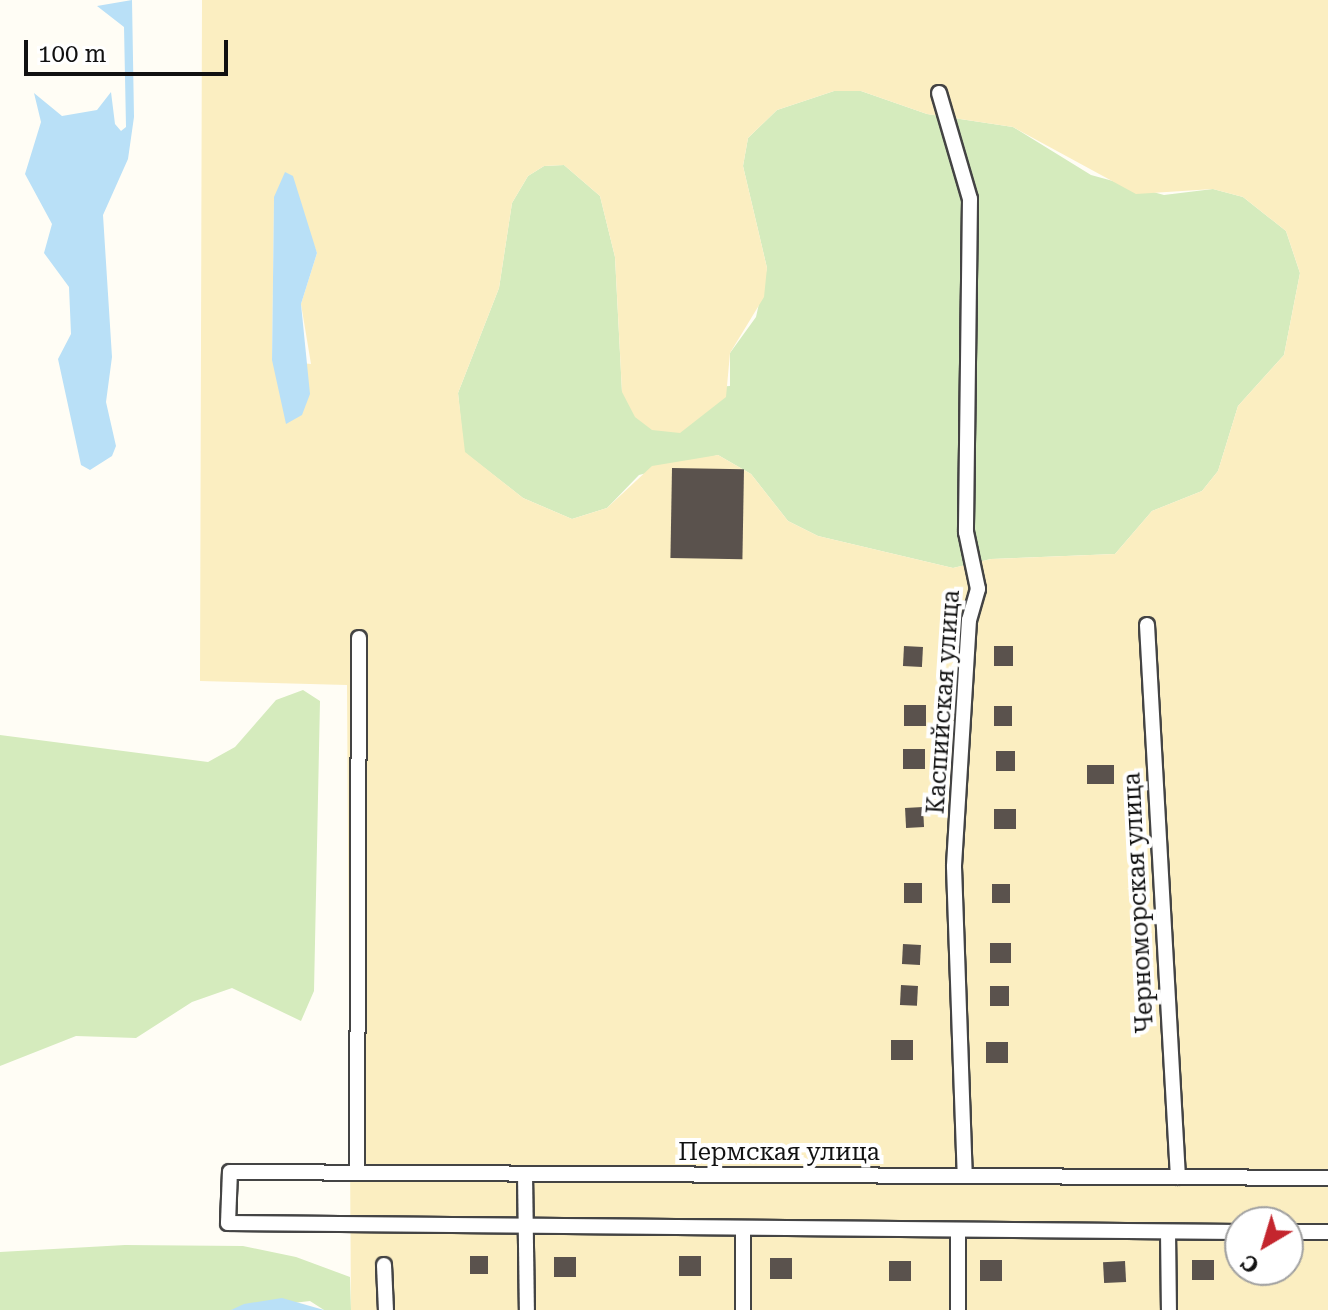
<!DOCTYPE html>
<html>
<head>
<meta charset="utf-8">
<style>
	body { margin:0 }
	#map { position:relative; width:1328px; height:1310px; overflow:hidden; background:#fffdf5; font-family:"Roboto Serif",serif }
	div>[style] { position:absolute }
	.green>* { inset:0; background:#d5ebbd }
	.sand>* { inset:0; background:#fbeec1 }
	.water>* { inset:0; background:#b9e0f7 }
	.building>* { inset:0; background:#5a524d; transform-origin:0 0 }
	.roads { filter:drop-shadow(2px 0 #444) drop-shadow(-2px 0 #444) drop-shadow(0 2px #444) drop-shadow(0 -2px #444) }
	.minor>* { height:14px; margin:-7px; padding:0 7px; transform-origin:7px; border-radius:7px; background:#fff }
	span { translate:-50% -50%; white-space:nowrap; text-align:center; line-height:1.15; -webkit-text-stroke:8px #fff; paint-order:stroke }
	.street-label { font-size:24px; color:#111 }
	.north { position:absolute; left:1224px; top:1206px; width:80px; height:80px; box-sizing:border-box; background:#fff; border:2px solid #a0a0a0; border-radius:50%; rotate:218deg; font-size:22px; font-weight:700; line-height:32px; text-align:center; color:#111 }
	.north::after { content:''; display:block; margin:auto; width:28px; height:36px; background:#c4262e; clip-path:polygon(50% 0,100% 100%,50% 72%,0 100%) }
	.scale { position:absolute; left:24px; top:40px; width:204px; height:36px; box-sizing:border-box; border:4px solid #111; border-top:0; padding-left:10px; font-size:24px; line-height:28px; white-space:nowrap; color:#111; -webkit-text-stroke:6px #fff; paint-order:stroke }
</style>
</head>
<body>
<div id="map">
	<div class="green">
		<div style="clip-path:polygon(834px 91px,861px 91px,927px 114px,1013px 127px,1091px 175px,1164px 195px,1213px 189px,1243px 197px,1286px 231px,1300px 273px,1284px 355px,1238px 406px,1218px 471px,1202px 491px,1152px 511px,1115px 554px,991px 559px,953px 568px,818px 536px,788px 521px,751px 474px,718px 455px,639px 475px,607px 508px,572px 519px,523px 498px,464px 452px,458px 393px,499px 288px,512px 203px,528px 176px,544px 166px,564px 165px,600px 196px,615px 257px,622px 392px,730px 386px,730px 353px,756px 317px,767px 268px,743px 166px,748px 138px,777px 110px)"></div>
		<div style="clip-path:polygon(303px 690px,320px 701px,314px 991px,301px 1021px,232px 988px,192px 1002px,136px 1038px,76px 1036px,0 1066px,0 735px,208px 762px,235px 747px,276px 700px)"></div>
		<div style="clip-path:polygon(125px 1245px,243px 1246px,296px 1257px,350px 1277px,351px 1310px,324px 1310px,310px 1301px,231px 1310px,0 1310px,0 1252px)"></div>
	</div>
	<div class="sand">
		<div style="clip-path:polygon(evenodd,202px 0,1328px 0,1328px 1310px,351px 1310px,347px 685px,200px 681px,202px 0,834px 91px,861px 91px,927px 114px,1013px 127px,1136px 194px,1213px 189px,1243px 197px,1286px 231px,1300px 273px,1284px 355px,1238px 406px,1218px 471px,1202px 491px,1152px 511px,1115px 554px,991px 559px,953px 568px,818px 536px,788px 521px,751px 474px,718px 455px,652px 466px,607px 508px,572px 519px,523px 498px,465px 452px,458px 393px,499px 288px,512px 203px,528px 176px,544px 166px,564px 165px,600px 196px,615px 257px,622px 392px,635px 417px,652px 430px,680px 433px,726px 397px,730px 353px,764px 297px,767px 268px,743px 166px,748px 138px,777px 110px,834px 91px,202px 0,274px 197px,303px 216px,317px 253px,301px 304px,311px 364px,272px 360px,274px 197px,202px 0,1240px 1222px,1288px 1222px,1288px 1270px,1240px 1270px,1240px 1222px)"></div>
	</div>
	<div class="water">
		<div style="clip-path:polygon(132px 0,134px 117px,128px 159px,103px 215px,112px 357px,106px 402px,116px 446px,112px 456px,90px 470px,81px 465px,58px 359px,71px 334px,69px 287px,44px 253px,52px 224px,25px 174px,41px 122px,34px 93px,62px 116px,97px 110px,111px 92px,115px 124px,121px 131px,126px 127px,124px 27px,97px 6px)"></div>
		<div style="clip-path:polygon(285px 172px,293px 176px,317px 253px,301px 304px,310px 394px,302px 415px,286px 424px,272px 360px,274px 197px)"></div>
		<div style="clip-path:polygon(282px 1298px,324px 1310px,231px 1310px,244px 1304px)"></div>
	</div>
	<div class="building">
		<div style="left:672px;top:468px;width:72px;height:90px;rotate:1deg"></div>
		<div style="left:904px;top:646px;width:19px;height:20px;rotate:3deg"></div>
		<div style="left:994px;top:646px;width:19px;height:20px"></div>
		<div style="left:904px;top:705px;width:22px;height:21px"></div>
		<div style="left:994px;top:706px;width:18px;height:20px"></div>
		<div style="left:903px;top:749px;width:22px;height:20px"></div>
		<div style="left:996px;top:751px;width:19px;height:20px"></div>
		<div style="left:1087px;top:765px;width:27px;height:19px"></div>
		<div style="left:923px;top:807px;width:20px;height:18px;rotate:87deg"></div>
		<div style="left:994px;top:809px;width:22px;height:20px"></div>
		<div style="left:904px;top:883px;width:18px;height:20px"></div>
		<div style="left:992px;top:884px;width:18px;height:19px"></div>
		<div style="left:990px;top:943px;width:21px;height:20px"></div>
		<div style="left:903px;top:944px;width:18px;height:20px;rotate:3deg"></div>
		<div style="left:901px;top:985px;width:17px;height:20px;rotate:3deg"></div>
		<div style="left:990px;top:986px;width:19px;height:20px"></div>
		<div style="left:891px;top:1040px;width:22px;height:20px"></div>
		<div style="left:986px;top:1042px;width:22px;height:21px"></div>
		<div style="left:470px;top:1256px;width:18px;height:18px"></div>
		<div style="left:679px;top:1256px;width:22px;height:20px"></div>
		<div style="left:554px;top:1257px;width:22px;height:20px"></div>
		<div style="left:792px;top:1258px;width:21px;height:22px;rotate:90deg"></div>
		<div style="left:980px;top:1260px;width:22px;height:21px"></div>
		<div style="left:1192px;top:1260px;width:22px;height:20px"></div>
		<div style="left:889px;top:1261px;width:22px;height:20px"></div>
		<div style="left:1125px;top:1261px;width:21px;height:22px;rotate:87deg"></div>
	</div>
	<div class="roads">
		<div class="minor">
			<div style="left:939px;top:93px;width:110px;rotate:73.7deg"></div>
			<div style="left:970px;top:199px;width:333px;rotate:90.7deg"></div>
			<div style="left:966px;top:532px;width:58px;rotate:78.1deg"></div>
			<div style="left:978px;top:589px;width:32px;rotate:106deg"></div>
			<div style="left:969px;top:620px;width:247px;rotate:93.5deg"></div>
			<div style="left:954px;top:867px;width:309px;rotate:88deg"></div>
			<div style="left:1147px;top:625px;width:553px;rotate:86.79deg"></div>
			<div style="left:357px;top:1173px;width:535px;rotate:-89.79deg"></div>
			<div style="left:525px;top:1174px;width:136px;rotate:89.2deg"></div>
			<div style="left:1168px;top:1232px;width:78px;rotate:89.3deg"></div>
			<div style="left:1240px;top:1232px;width:1012px;rotate:-179.49deg"></div>
			<div style="left:228px;top:1223px;width:51px;rotate:-87.8deg"></div>
			<div style="left:230px;top:1172px;width:1098px;rotate:0.31deg"></div>
			<div style="left:1288px;top:1232px;width:40px"></div>
			<div style="left:384px;top:1265px;width:45px;rotate:87.5deg"></div>
			<div style="left:743px;top:1310px;width:81px;rotate:-90deg"></div>
			<div style="left:958px;top:1310px;width:78px;rotate:-90deg"></div>
		</div>
	</div>
	<div class="street-label">
		<span style="left:944px;top:702px;rotate:-86deg">Каспийская улица</span>
		<span style="left:1139px;top:903px;rotate:-93deg">Черноморская улица</span>
		<span style="left:779px;top:1153px">Пермская улица</span>
	</div>
	<div class="north">С</div>
	<div class="scale">100 m</div>
</div>
</body>
</html>
